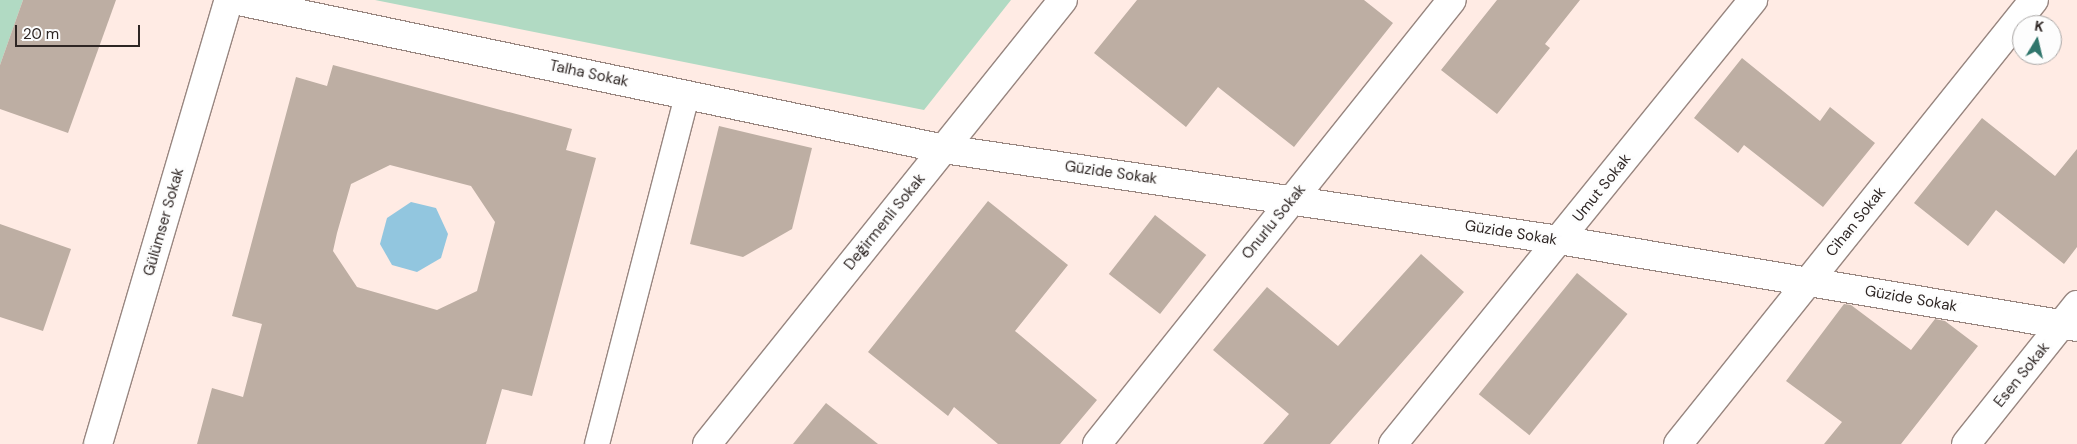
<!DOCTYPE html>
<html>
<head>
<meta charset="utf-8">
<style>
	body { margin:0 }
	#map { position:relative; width:2077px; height:444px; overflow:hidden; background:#ffebe4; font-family:"DM Sans",sans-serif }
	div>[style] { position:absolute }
	.green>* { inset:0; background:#b1dac3 }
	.water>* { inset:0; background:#92c6df }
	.building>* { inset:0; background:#bdaea3; transform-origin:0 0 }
	.roads { filter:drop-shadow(1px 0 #988680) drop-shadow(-1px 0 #988680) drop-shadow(0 1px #988680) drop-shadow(0 -1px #988680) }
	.service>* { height:24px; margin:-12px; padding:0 12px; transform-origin:12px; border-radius:12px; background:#fff }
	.minor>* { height:28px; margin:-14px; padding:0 14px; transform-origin:14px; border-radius:14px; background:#fff }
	span { translate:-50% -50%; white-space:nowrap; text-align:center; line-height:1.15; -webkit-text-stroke:4.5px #fdfdfd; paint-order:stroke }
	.street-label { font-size:15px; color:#2e2624 }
	.north { position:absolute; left:2012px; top:15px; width:50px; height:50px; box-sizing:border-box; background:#fdfdfd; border:1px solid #aaa7a6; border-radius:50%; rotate:9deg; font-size:14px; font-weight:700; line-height:20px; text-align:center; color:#2e2624 }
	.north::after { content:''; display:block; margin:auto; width:18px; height:22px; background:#30766c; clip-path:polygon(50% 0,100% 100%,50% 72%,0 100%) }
	.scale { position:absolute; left:15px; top:25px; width:125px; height:22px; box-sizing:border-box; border:2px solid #2e2624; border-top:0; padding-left:6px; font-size:15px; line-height:18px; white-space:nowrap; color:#2e2624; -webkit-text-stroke:4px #fdfdfd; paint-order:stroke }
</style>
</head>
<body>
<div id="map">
	<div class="green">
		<div style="clip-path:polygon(0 0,23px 0,0 65px)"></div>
		<div style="clip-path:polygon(375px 0,1011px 0,924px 110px)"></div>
	</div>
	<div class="water">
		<div style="clip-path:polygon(411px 202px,436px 208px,448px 234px,441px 258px,417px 272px,392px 265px,380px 244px,387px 218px)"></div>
	</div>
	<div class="building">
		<div style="clip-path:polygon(23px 0,116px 0,68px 133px,0 109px,0 65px)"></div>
		<div style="clip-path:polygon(1137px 0,1364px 0,1393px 23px,1294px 147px,1218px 87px,1186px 127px,1094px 53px)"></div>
		<div style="clip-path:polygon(1497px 0,1580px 0,1545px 44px,1550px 48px,1497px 114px,1441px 70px)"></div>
		<div style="clip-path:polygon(1742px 58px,1820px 121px,1830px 107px,1875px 143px,1823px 207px,1744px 145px,1738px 153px,1694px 118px)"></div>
		<div style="clip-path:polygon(evenodd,333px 65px,572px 129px,566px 150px,596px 158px,532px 396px,502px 389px,486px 444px,197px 444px,212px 388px,243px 397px,262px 324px,232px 316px,296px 77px,327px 86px,333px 65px,390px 165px,471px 186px,495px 222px,477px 291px,437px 310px,357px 287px,333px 251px,337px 233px,351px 184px,390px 165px)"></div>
		<div style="clip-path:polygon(1982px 118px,2055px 176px,2077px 149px,2077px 247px,2064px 264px,1996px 210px,1968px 246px,1914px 203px)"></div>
		<div style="clip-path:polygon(719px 126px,812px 148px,792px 229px,743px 257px,690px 244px)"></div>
		<div style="clip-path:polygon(988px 201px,1068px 265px,1015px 331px,1097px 400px,1060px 444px,998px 444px,954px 407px,948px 416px,868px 352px)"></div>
		<div style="left:1155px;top:215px;width:65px;height:75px;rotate:38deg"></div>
		<div style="clip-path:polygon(0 224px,71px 249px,43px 331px,0 317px)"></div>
		<div style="clip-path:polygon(1421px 254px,1464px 292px,1330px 444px,1263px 444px,1289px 414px,1213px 350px,1267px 287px,1338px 346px)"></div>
		<div style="left:1577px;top:273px;width:65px;height:156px;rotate:39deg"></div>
		<div style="clip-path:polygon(1844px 304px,1851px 305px,1911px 350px,1935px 319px,1945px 321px,1978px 346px,1901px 444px,1824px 444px,1842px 422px,1786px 381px)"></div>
		<div style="clip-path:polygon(826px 403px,878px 444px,793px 444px)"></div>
	</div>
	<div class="roads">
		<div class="service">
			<div style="left:597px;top:444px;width:360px;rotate:-75.5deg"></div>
		</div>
		<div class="minor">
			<div style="left:234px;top:0;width:725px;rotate:11.85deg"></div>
			<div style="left:944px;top:149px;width:622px;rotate:8.42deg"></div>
			<div style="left:1559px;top:240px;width:525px;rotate:9.53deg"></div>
			<div style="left:98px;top:444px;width:463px;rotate:-73.6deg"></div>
			<div style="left:707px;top:444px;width:569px;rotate:-51.28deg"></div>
			<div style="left:1097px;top:444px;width:568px;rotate:-51.36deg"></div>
			<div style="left:1393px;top:444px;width:572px;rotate:-50.96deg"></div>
			<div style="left:1678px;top:444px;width:569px;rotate:-51.28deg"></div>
			<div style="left:1966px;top:444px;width:178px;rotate:-51.4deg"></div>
		</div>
	</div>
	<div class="street-label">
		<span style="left:589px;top:74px;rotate:12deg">Talha Sokak</span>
		<span style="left:1111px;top:173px;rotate:8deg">Güzide Sokak</span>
		<span style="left:1602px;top:188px;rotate:-51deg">Umut Sokak</span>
		<span style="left:164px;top:222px;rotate:-74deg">Gülümser Sokak</span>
		<span style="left:885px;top:222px;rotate:-51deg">Değirmenli Sokak</span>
		<span style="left:1274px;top:222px;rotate:-51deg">Onurlu Sokak</span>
		<span style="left:1856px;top:222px;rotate:-51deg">Cihan Sokak</span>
		<span style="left:1511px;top:233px;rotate:9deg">Güzide Sokak</span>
		<span style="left:1911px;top:299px;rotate:10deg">Güzide Sokak</span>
		<span style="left:2022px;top:375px;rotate:-51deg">Esen Sokak</span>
	</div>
	<div class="north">K</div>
	<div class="scale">20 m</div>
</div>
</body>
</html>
